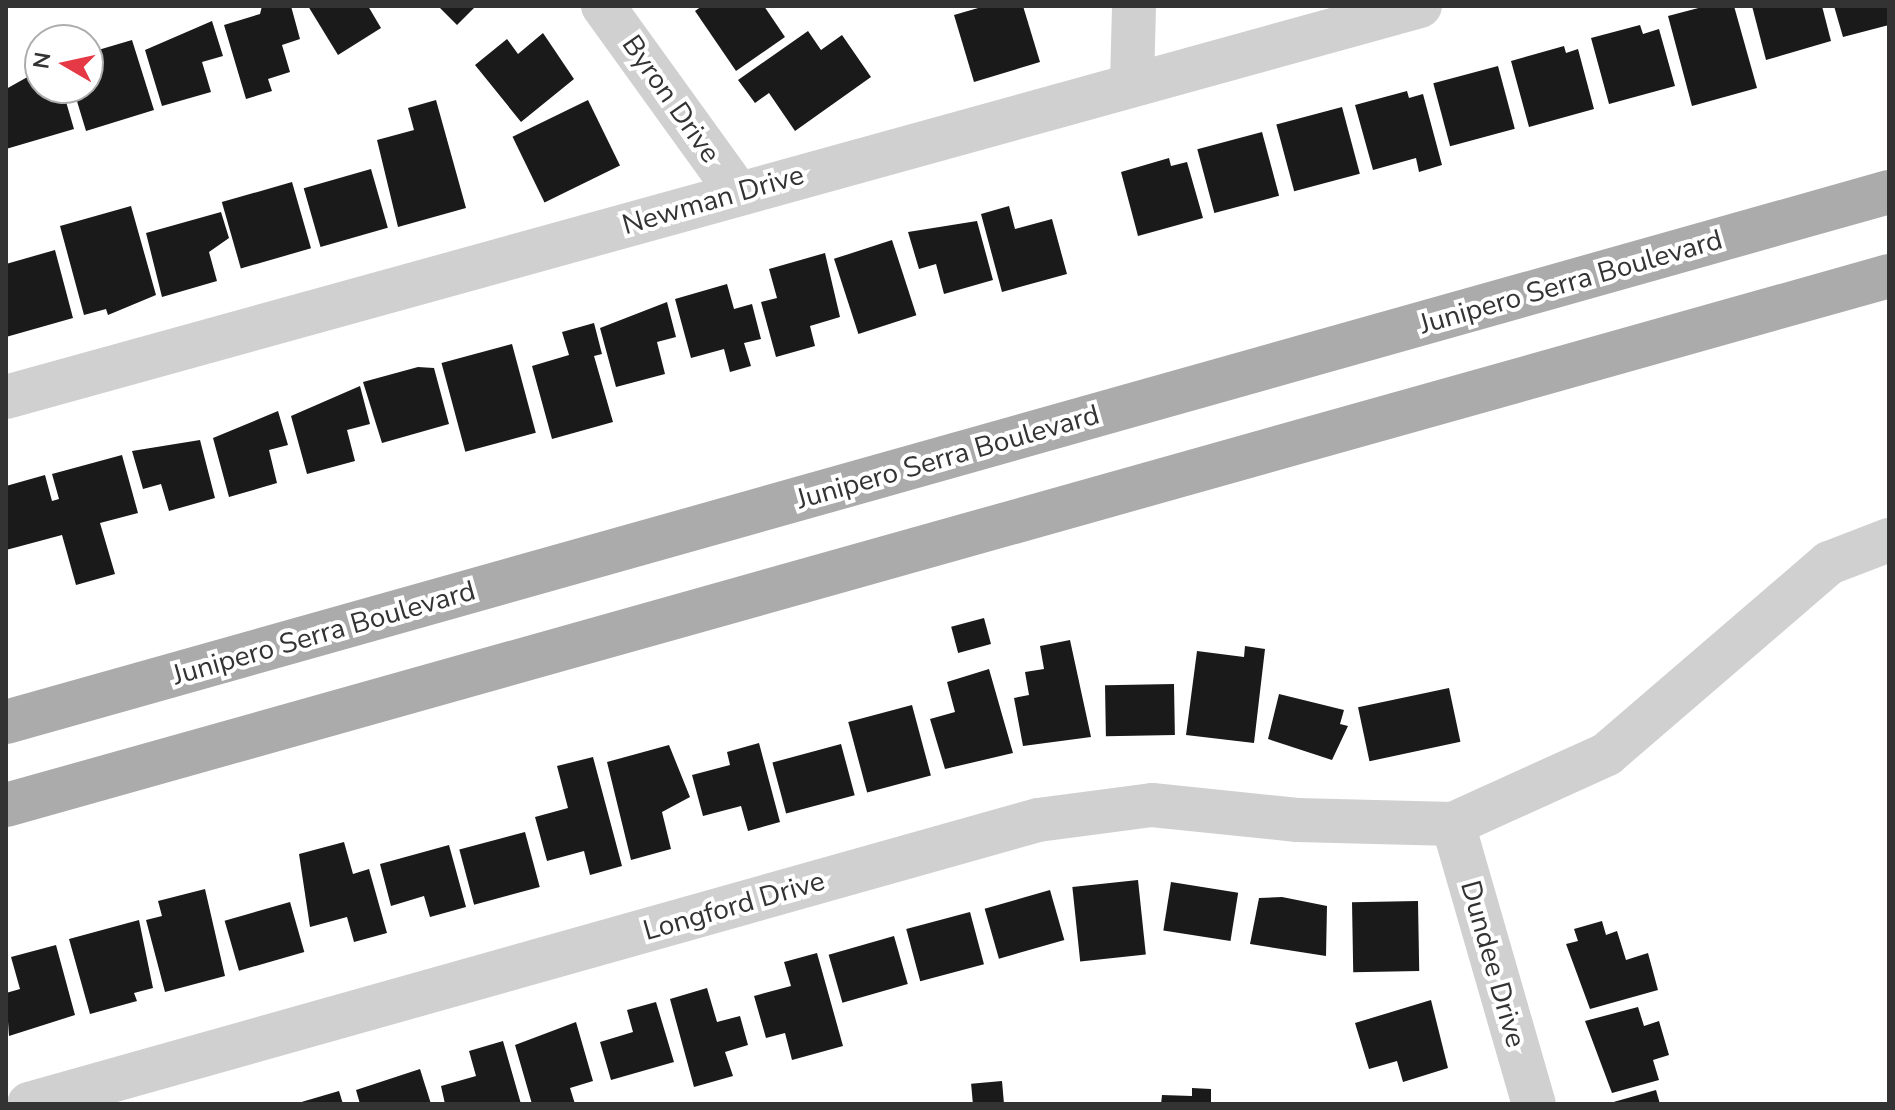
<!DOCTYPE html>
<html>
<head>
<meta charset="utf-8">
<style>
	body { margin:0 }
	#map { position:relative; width:1895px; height:1110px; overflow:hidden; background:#fff; font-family:"Nunito Sans",sans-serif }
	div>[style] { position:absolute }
	.building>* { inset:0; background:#1a1a1a; transform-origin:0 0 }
	.minor>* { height:44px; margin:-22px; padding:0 22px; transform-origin:22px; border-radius:22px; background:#d0d0d0 }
	.major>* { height:44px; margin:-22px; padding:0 22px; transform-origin:22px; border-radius:22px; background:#ababab }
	span { translate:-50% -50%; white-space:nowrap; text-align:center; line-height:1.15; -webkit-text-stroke:8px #fff; paint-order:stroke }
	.street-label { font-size:28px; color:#333 }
	.frame { position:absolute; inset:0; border:8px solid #333; pointer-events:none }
	.north { position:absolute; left:24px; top:24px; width:80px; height:80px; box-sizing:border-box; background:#fff; border:2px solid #adadad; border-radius:50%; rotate:279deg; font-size:22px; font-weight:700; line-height:32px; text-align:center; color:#333 }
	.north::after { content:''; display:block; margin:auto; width:28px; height:36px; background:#e63946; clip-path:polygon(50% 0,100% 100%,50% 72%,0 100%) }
</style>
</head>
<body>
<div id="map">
	<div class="building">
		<div style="clip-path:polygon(262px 6px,291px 6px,300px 39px,282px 45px,290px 72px,268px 79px,272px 91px,246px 99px,224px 25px,260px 14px)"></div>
		<div style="clip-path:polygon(308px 6px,368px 6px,381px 28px,338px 55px)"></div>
		<div style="clip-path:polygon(438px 6px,476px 6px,457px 25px)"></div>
		<div style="clip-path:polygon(702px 6px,764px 6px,785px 37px,736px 71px,695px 11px)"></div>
		<div style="clip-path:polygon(985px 6px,1023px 6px,1040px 62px,974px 82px,954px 15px)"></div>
		<div style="clip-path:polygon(1706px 6px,1734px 6px,1757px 88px,1692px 106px,1668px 16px)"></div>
		<div style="clip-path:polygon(1752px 6px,1822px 6px,1831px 41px,1766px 60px)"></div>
		<div style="clip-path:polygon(1834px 6px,1889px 6px,1889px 25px,1843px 37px)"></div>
		<div style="clip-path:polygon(212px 21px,223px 56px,202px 62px,211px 92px,162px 106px,145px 50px)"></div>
		<div style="clip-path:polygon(1640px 25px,1643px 34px,1659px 29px,1675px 86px,1609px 104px,1591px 38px)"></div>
		<div style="clip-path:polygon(808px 31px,821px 50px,842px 35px,871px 77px,795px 131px,769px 93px,755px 103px,738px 80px)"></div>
		<div style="clip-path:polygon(543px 33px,574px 79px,521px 122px,475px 65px,507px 39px,518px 54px)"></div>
		<div style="clip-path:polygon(132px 40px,154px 110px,86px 131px,73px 88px,88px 88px,88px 53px)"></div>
		<div style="clip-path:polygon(1564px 46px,1566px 53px,1578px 49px,1594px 109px,1529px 127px,1511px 61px)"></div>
		<div style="left:1498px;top:66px;width:65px;height:67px;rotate:75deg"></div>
		<div style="clip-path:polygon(40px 70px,40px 88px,62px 88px,74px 129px,6px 149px,6px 89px)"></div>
		<div style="clip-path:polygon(1407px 91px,1409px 98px,1423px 94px,1442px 165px,1419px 172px,1416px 158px,1373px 170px,1355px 105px)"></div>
		<div style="clip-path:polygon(436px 100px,466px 208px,398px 227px,377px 140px,414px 130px,408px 108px)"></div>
		<div style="left:588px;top:100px;width:73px;height:84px;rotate:64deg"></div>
		<div style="left:1342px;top:107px;width:69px;height:68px;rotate:75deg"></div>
		<div style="left:1262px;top:132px;width:66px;height:67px;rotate:75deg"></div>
		<div style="clip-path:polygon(1169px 158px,1171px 166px,1187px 162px,1203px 218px,1138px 236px,1121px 172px)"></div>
		<div style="left:371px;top:169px;width:61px;height:70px;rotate:74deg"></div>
		<div style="left:292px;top:182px;width:69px;height:73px;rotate:74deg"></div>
		<div style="clip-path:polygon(131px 206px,156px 295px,108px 315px,106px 309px,84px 315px,60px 226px)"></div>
		<div style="clip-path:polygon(1009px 206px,1015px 229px,1052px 219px,1067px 274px,1002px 292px,981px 214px)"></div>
		<div style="clip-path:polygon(221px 212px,229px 238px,209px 252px,217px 281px,162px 297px,146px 233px)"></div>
		<div style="clip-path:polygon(977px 221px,993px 280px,944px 294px,936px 264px,919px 269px,908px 232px)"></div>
		<div style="left:892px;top:240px;width:79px;height:61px;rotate:72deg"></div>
		<div style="clip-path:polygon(55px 250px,73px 318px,6px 337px,6px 264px)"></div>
		<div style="clip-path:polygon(825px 253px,840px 317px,810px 326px,815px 346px,776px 357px,761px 302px,777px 298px,769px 269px)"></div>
		<div style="clip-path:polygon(727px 284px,734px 309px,752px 304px,761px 339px,744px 343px,751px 366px,730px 372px,724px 349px,691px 358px,675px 299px)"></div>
		<div style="clip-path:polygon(667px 302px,676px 337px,657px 342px,665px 374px,616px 387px,600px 328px)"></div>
		<div style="clip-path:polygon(594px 323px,602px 354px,594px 356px,613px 422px,552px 439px,532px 366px,569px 355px,562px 332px)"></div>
		<div style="left:512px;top:344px;width:92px;height:73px;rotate:75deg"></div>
		<div style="clip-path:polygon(418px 367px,434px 368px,449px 424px,382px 443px,363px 382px)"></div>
		<div style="clip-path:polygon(360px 386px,370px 424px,347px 430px,355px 461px,307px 474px,291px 416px)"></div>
		<div style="clip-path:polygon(278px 411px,288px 445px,269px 450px,277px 483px,229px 497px,213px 438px)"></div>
		<div style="clip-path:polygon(200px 440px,215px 498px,169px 511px,161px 484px,143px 489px,132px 451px)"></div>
		<div style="clip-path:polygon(122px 455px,138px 513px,100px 523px,115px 574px,76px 585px,62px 535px,6px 550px,6px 486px,45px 475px,52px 501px,59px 499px,52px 474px)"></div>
		<div style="left:984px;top:618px;width:27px;height:34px;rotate:75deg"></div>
		<div style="clip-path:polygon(1070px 640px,1091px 737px,1023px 746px,1014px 698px,1029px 695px,1025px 672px,1044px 669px,1040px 646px)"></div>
		<div style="clip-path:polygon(1245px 646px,1265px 649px,1254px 743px,1186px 735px,1197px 651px,1244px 657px)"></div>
		<div style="clip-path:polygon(989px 669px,1013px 753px,945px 769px,930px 719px,955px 712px,947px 682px)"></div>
		<div style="left:1174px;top:684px;width:51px;height:69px;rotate:89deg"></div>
		<div style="left:1449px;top:688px;width:55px;height:93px;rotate:78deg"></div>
		<div style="clip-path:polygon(1279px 694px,1344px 710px,1340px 724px,1348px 726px,1332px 760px,1268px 739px)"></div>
		<div style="left:912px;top:705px;width:73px;height:66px;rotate:75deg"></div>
		<div style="clip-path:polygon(759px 743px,780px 822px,748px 831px,741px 806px,703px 816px,692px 775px,730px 765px,727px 752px)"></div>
		<div style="left:841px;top:744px;width:53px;height:71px;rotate:75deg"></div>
		<div style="clip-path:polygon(669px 745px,690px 797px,662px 812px,671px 849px,631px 860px,607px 762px)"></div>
		<div style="clip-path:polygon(593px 757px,622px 866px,590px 875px,584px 851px,547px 861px,535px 817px,568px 808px,557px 766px)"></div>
		<div style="left:525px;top:832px;width:57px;height:68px;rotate:75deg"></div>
		<div style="clip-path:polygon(344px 842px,353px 874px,369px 869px,387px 933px,354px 942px,347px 917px,310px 927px,299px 854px)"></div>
		<div style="clip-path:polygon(449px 845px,466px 907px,430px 917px,424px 896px,391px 906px,380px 864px)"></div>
		<div style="left:1138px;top:880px;width:75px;height:66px;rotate:84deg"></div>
		<div style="left:1171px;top:882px;width:68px;height:49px;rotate:9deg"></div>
		<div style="clip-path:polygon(205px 889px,225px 976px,165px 992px,146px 920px,162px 916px,158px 901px)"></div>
		<div style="left:1050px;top:890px;width:52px;height:68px;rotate:74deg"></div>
		<div style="clip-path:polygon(1282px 897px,1327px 906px,1326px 956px,1250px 944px,1259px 898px)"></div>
		<div style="left:1418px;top:901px;width:70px;height:66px;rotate:89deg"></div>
		<div style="left:290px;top:902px;width:52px;height:68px;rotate:74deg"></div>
		<div style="left:970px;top:912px;width:54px;height:66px;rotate:75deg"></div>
		<div style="clip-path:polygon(139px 920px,153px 988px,134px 993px,137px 1001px,90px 1014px,69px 939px)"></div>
		<div style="clip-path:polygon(1602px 921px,1606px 935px,1617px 931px,1626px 960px,1648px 953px,1658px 990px,1590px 1009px,1566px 944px,1578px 941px,1574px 929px)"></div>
		<div style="left:894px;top:936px;width:50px;height:68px;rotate:74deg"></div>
		<div style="clip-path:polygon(56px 945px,75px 1015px,9px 1036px,6px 993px,20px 989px,11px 957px)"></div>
		<div style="clip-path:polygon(817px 953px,843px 1046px,792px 1060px,785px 1033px,766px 1038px,754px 996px,791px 986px,784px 962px)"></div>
		<div style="clip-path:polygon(707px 988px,717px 1022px,740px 1016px,748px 1045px,725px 1052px,733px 1076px,694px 1087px,670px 999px)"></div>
		<div style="clip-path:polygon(1431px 1000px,1448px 1068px,1403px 1082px,1397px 1061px,1369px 1069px,1355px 1023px)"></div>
		<div style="clip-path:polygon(656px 1002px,674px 1062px,611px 1080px,600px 1042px,633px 1032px,627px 1010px)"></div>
		<div style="clip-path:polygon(1638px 1007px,1644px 1026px,1659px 1021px,1669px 1055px,1653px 1060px,1659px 1080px,1612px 1093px,1585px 1021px)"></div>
		<div style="clip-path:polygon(576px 1022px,593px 1081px,570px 1088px,575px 1104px,532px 1104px,515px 1045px)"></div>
		<div style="clip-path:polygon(503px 1041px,521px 1104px,445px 1104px,441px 1086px,476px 1076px,469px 1051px)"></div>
		<div style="clip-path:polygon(420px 1069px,431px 1104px,360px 1104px,356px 1090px)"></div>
		<div style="left:1002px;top:1081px;width:23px;height:31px;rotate:85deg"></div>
		<div style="clip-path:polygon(1192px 1088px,1211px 1089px,1211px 1104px,1161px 1104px,1162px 1095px,1192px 1096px)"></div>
		<div style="clip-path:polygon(1656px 1090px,1660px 1104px,1610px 1104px,1610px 1103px)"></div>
		<div style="clip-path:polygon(339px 1091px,343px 1104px,298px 1104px,298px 1103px)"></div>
	</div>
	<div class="minor">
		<div style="left:603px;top:6px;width:231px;rotate:54.2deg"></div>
		<div style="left:1132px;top:83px;width:77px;rotate:-88.5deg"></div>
		<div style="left:6px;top:397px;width:1467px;rotate:-15.46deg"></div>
		<div style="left:1453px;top:824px;width:291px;rotate:73.9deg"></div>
		<div style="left:29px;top:1104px;width:1048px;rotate:-15.72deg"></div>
		<div style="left:1038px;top:820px;width:115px;rotate:-7.5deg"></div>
		<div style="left:1152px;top:805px;width:146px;rotate:5.9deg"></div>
		<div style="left:1297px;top:820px;width:156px;rotate:1.5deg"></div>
		<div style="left:1453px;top:824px;width:169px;rotate:-24.4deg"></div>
		<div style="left:1607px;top:754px;width:293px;rotate:-40.7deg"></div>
		<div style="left:1829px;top:563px;width:64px;rotate:-21deg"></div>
	</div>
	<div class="major">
		<div style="left:6px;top:722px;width:1956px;rotate:-15.72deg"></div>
		<div style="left:6px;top:805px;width:1956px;rotate:-15.69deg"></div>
	</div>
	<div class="street-label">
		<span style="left:671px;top:99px;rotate:55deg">Byron Drive</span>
		<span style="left:713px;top:200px;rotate:-16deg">Newman Drive</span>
		<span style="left:1571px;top:282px;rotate:-16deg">Junipero Serra Boulevard</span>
		<span style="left:948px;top:457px;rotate:-16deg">Junipero Serra Boulevard</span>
		<span style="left:324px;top:633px;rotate:-16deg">Junipero Serra Boulevard</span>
		<span style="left:734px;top:906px;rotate:-16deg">Longford Drive</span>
		<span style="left:1493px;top:964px;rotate:74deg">Dundee Drive</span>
	</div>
	<div class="frame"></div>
	<div class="north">N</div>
</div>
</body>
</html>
